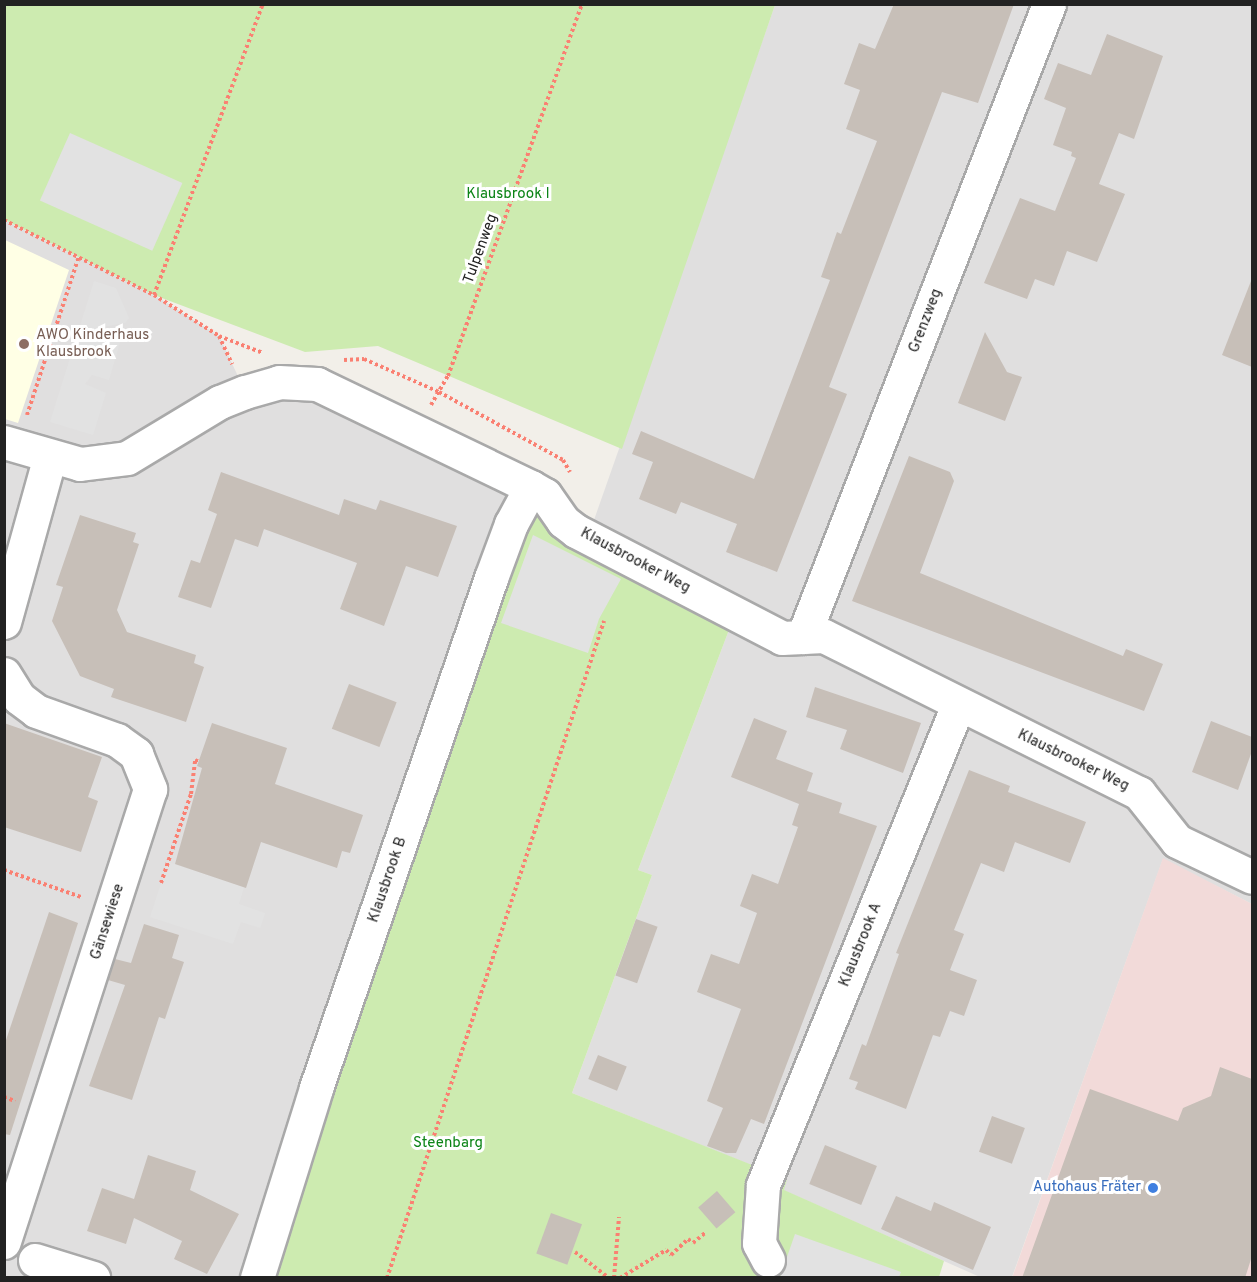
<!DOCTYPE html>
<html>
<head>
<meta charset="utf-8">
<style>
	body { margin:0 }
	#map { position:relative; width:1257px; height:1282px; overflow:hidden; background:#f2efe9; font-family:Overpass,sans-serif }
	div>[style] { position:absolute }
	.residential>* { inset:0; background:#e0dfdf }
	.commercial>* { inset:0; background:#f2dad9 }
	.education>* { inset:0; background:#ffffe5 }
	.grass>* { inset:0; background:#cdebb0 }
	.parking>* { inset:0; background:#e2e2e2; transform-origin:0 0 }
	.building>* { inset:0; background:#c7bfb8; transform-origin:0 0 }
	.path>* { height:4px; margin-top:-2px; transform-origin:0; background:repeating-linear-gradient(90deg,#fa8072 0 3px,transparent 0 6px) }
	.roads { filter:drop-shadow(2px 0 #a9a9a9) drop-shadow(-2px 0 #a9a9a9) drop-shadow(0 2px #a9a9a9) drop-shadow(0 -2px #a9a9a9) }
	.minor>* { height:33px; margin:-16.5px; padding:0 16.5px; transform-origin:16.5px; border-radius:16.5px; background:#fff }
	.dots>* { width:16px; height:16px; translate:-50% -50%; box-sizing:border-box; border:3px solid #fff; border-radius:50% }
	span { translate:-50% -50%; white-space:nowrap; text-align:center; line-height:1.15; -webkit-text-stroke:6px #fff; paint-order:stroke }
	.park-label { font-size:15px; color:#0c8416 }
	.street-label { font-size:15px; color:#222 }
	.education-label { font-size:15px; color:#785e54 }
	.left { translate:0 -50%; text-align:left }
	.shop-label { font-size:15px; color:#366cbe }
	.right { translate:-100% -50%; text-align:right }
	.frame { position:absolute; inset:0; border:6px solid #222; pointer-events:none }
</style>
</head>
<body>
<div id="map">
	<div class="residential">
		<div style="clip-path:polygon(775px 5px,1252px 5px,1252px 904px,1163px 859px,1012px 1277px,980px 1277px,783px 1190px,786px 1179px,572px 1093px,652px 875px,638px 870px,735px 614px,588px 537px)"></div>
		<div style="clip-path:polygon(4px 220px,154px 295px,219px 336px,245px 391px,279px 382px,527px 490px,263px 1277px,5px 1277px)"></div>
	</div>
	<div class="commercial">
		<div style="clip-path:polygon(1163px 858px,1252px 904px,1252px 1277px,1012px 1278px)"></div>
	</div>
	<div class="education">
		<div style="clip-path:polygon(5px 240px,69px 270px,18px 423px,5px 419px)"></div>
	</div>
	<div class="grass">
		<div style="clip-path:polygon(4px 5px,775px 5px,622px 449px,378px 346px,305px 352px,154px 295px,5px 220px)"></div>
		<div style="clip-path:polygon(532px 492px,735px 614px,638px 870px,652px 875px,572px 1093px,787px 1179px,784px 1190px,944px 1261px,939px 1277px,263px 1278px)"></div>
	</div>
	<div class="parking">
		<div style="left:70px;top:133px;width:123px;height:74px;rotate:24deg"></div>
		<div style="clip-path:polygon(94px 281px,116px 288px,129px 318px,125px 323px,103px 327px,105px 334px,121px 339px,109px 380px,92px 375px,85px 384px,106px 393px,93px 435px,50px 422px)"></div>
		<div style="clip-path:polygon(533px 535px,621px 579px,599px 619px,588px 653px,501px 623px)"></div>
		<div style="clip-path:polygon(168px 862px,244px 887px,239px 904px,265px 913px,260px 928px,241px 922px,233px 944px,150px 917px)"></div>
		<div style="clip-path:polygon(795px 1234px,901px 1272px,899px 1277px,780px 1277px)"></div>
	</div>
	<div class="building">
		<div style="clip-path:polygon(894px 4px,1014px 4px,978px 103px,942px 92px,829px 387px,847px 394px,777px 572px,726px 552px,737px 524px,681px 502px,676px 514px,639px 499px,653px 462px,632px 454px,641px 431px,754px 479px,830px 280px,821px 277px,837px 232px,841px 234px,877px 141px,846px 129px,860px 90px,844px 84px,859px 43px,875px 49px)"></div>
		<div style="clip-path:polygon(1107px 34px,1163px 56px,1134px 139px,1119px 133px,1099px 184px,1125px 194px,1097px 262px,1067px 251px,1054px 286px,1035px 279px,1027px 299px,984px 283px,1020px 198px,1055px 211px,1076px 158px,1071px 156px,1072px 152px,1053px 145px,1066px 108px,1044px 99px,1058px 63px,1091px 75px)"></div>
		<div style="clip-path:polygon(1251px 281px,1252px 281px,1252px 367px,1222px 355px)"></div>
		<div style="clip-path:polygon(985px 332px,1007px 372px,1022px 377px,1005px 421px,958px 403px)"></div>
		<div style="clip-path:polygon(909px 456px,950px 472px,954px 481px,920px 573px,1123px 656px,1126px 649px,1163px 664px,1144px 711px,852px 601px)"></div>
		<div style="clip-path:polygon(221px 472px,339px 515px,344px 499px,376px 510px,380px 500px,457px 526px,438px 577px,406px 566px,384px 626px,340px 609px,357px 563px,264px 529px,258px 547px,235px 539px,211px 608px,178px 597px,191px 560px,200px 563px,217px 514px,208px 510px)"></div>
		<div style="clip-path:polygon(80px 515px,136px 533px,133px 542px,139px 544px,117px 610px,127px 632px,196px 655px,194px 663px,204px 667px,186px 722px,111px 697px,114px 689px,80px 676px,52px 621px,63px 587px,56px 585px)"></div>
		<div style="left:349px;top:684px;width:51px;height:48px;rotate:21deg"></div>
		<div style="clip-path:polygon(815px 687px,921px 723px,903px 773px,840px 749px,847px 730px,806px 717px)"></div>
		<div style="clip-path:polygon(754px 718px,787px 731px,776px 759px,813px 773px,807px 791px,842px 803px,839px 813px,877px 826px,764px 1124px,751px 1119px,736px 1153px,726px 1153px,707px 1146px,723px 1108px,707px 1101px,741px 1009px,697px 992px,711px 954px,739px 964px,757px 913px,740px 906px,752px 874px,778px 884px,798px 827px,792px 825px,799px 804px,731px 777px)"></div>
		<div style="clip-path:polygon(1211px 721px,1252px 737px,1252px 751px,1238px 790px,1192px 772px)"></div>
		<div style="clip-path:polygon(4px 723px,102px 757px,88px 797px,98px 801px,81px 852px,4px 827px)"></div>
		<div style="clip-path:polygon(212px 723px,287px 748px,275px 784px,363px 815px,350px 853px,342px 851px,337px 868px,261px 842px,246px 888px,175px 864px,202px 768px,197px 766px)"></div>
		<div style="clip-path:polygon(969px 770px,1010px 786px,1008px 792px,1086px 822px,1070px 863px,1015px 842px,1004px 872px,981px 863px,954px 930px,964px 934px,950px 970px,977px 980px,964px 1016px,950px 1011px,940px 1037px,933px 1035px,906px 1109px,855px 1089px,858px 1082px,849px 1079px,862px 1044px,866px 1046px,899px 954px,896px 953px)"></div>
		<div style="clip-path:polygon(49px 912px,78px 923px,10px 1135px,4px 1134px,4px 1046px)"></div>
		<div style="left:636px;top:919px;width:23px;height:60px;rotate:20deg"></div>
		<div style="clip-path:polygon(144px 924px,179px 935px,172px 958px,184px 962px,165px 1019px,159px 1017px,132px 1100px,89px 1086px,125px 985px,108px 980px,115px 959px,131px 963px)"></div>
		<div style="left:598px;top:1055px;width:31px;height:26px;rotate:22deg"></div>
		<div style="clip-path:polygon(1220px 1067px,1252px 1079px,1252px 1256px,1245px 1278px,1022px 1278px,1090px 1089px,1178px 1121px,1183px 1108px,1211px 1096px)"></div>
		<div style="left:992px;top:1116px;width:35px;height:38px;rotate:20deg"></div>
		<div style="left:825px;top:1145px;width:56px;height:42px;rotate:22deg"></div>
		<div style="clip-path:polygon(148px 1155px,196px 1171px,190px 1190px,239px 1214px,207px 1274px,174px 1259px,182px 1241px,134px 1218px,126px 1244px,87px 1231px,102px 1188px,134px 1199px)"></div>
		<div style="left:717px;top:1191px;width:28px;height:25px;rotate:49deg"></div>
		<div style="clip-path:polygon(896px 1196px,931px 1211px,934px 1202px,991px 1227px,973px 1270px,881px 1229px)"></div>
		<div style="left:551px;top:1213px;width:33px;height:43px;rotate:20deg"></div>
	</div>
	<div class="path">
		<div style="left:4px;top:220px;width:168px;rotate:26.6deg"></div>
		<div style="left:154px;top:295px;width:77px;rotate:32.2deg"></div>
		<div style="left:219px;top:336px;width:31px;rotate:65deg"></div>
		<div style="left:154px;top:295px;width:311px;rotate:-69.5deg"></div>
		<div style="left:219px;top:336px;width:47px;rotate:21.1deg"></div>
		<div style="left:344px;top:360px;width:20px;rotate:-3deg"></div>
		<div style="left:364px;top:359px;width:82px;rotate:23.7deg"></div>
		<div style="left:439px;top:392px;width:141px;rotate:28.7deg"></div>
		<div style="left:563px;top:460px;width:14px;rotate:60deg"></div>
		<div style="left:431px;top:405px;width:34px;rotate:-60deg"></div>
		<div style="left:448px;top:376px;width:395px;rotate:-70.2deg"></div>
		<div style="left:27px;top:415px;width:167px;rotate:-71.9deg"></div>
		<div style="left:4px;top:870px;width:82px;rotate:19.3deg"></div>
		<div style="left:161px;top:883px;width:94px;rotate:-71.4deg"></div>
		<div style="left:191px;top:794px;width:34px;rotate:-83deg"></div>
		<div style="left:195px;top:760px;width:4px;rotate:27deg"></div>
		<div style="left:4px;top:1097px;width:12px;rotate:20deg"></div>
		<div style="left:575px;top:1252px;width:43px;rotate:37.4deg"></div>
		<div style="left:387px;top:1278px;width:692px;rotate:-71.72deg"></div>
		<div style="left:614px;top:1278px;width:61px;rotate:-85.3deg"></div>
		<div style="left:620px;top:1278px;width:54px;rotate:-31.3deg"></div>
		<div style="left:666px;top:1250px;width:7px;rotate:45deg"></div>
		<div style="left:671px;top:1255px;width:23px;rotate:-43deg"></div>
		<div style="left:688px;top:1239px;width:6px;rotate:39deg"></div>
		<div style="left:693px;top:1243px;width:16px;rotate:-40deg"></div>
	</div>
	<div class="roads">
		<div class="minor">
			<div style="left:4px;top:442px;width:79px;rotate:16.1deg"></div>
			<div style="left:80px;top:464px;width:47px;rotate:-7.3deg"></div>
			<div style="left:127px;top:458px;width:109px;rotate:-31.1deg"></div>
			<div style="left:220px;top:402px;width:27px;rotate:-22deg"></div>
			<div style="left:245px;top:392px;width:35px;rotate:-16deg"></div>
			<div style="left:279px;top:382px;width:38px;rotate:3deg"></div>
			<div style="left:317px;top:384px;width:237px;rotate:25.7deg"></div>
			<div style="left:531px;top:487px;width:16px;rotate:30deg"></div>
			<div style="left:545px;top:495px;width:32px;rotate:55deg"></div>
			<div style="left:563px;top:521px;width:16px;rotate:38deg"></div>
			<div style="left:576px;top:531px;width:232px;rotate:27.4deg"></div>
			<div style="left:782px;top:638px;width:42px;rotate:-2.7deg"></div>
			<div style="left:824px;top:636px;width:352px;rotate:26.5deg"></div>
			<div style="left:1139px;top:793px;width:61px;rotate:51.6deg"></div>
			<div style="left:1177px;top:841px;width:83px;rotate:25.6deg"></div>
			<div style="left:4px;top:622px;width:172px;rotate:-74.5deg"></div>
			<div style="left:803px;top:637px;width:679px;rotate:-68.76deg"></div>
			<div style="left:4px;top:674px;width:28px;rotate:58deg"></div>
			<div style="left:19px;top:698px;width:21px;rotate:37deg"></div>
			<div style="left:36px;top:711px;width:86px;rotate:19.7deg"></div>
			<div style="left:117px;top:740px;width:24px;rotate:36deg"></div>
			<div style="left:136px;top:754px;width:38px;rotate:68deg"></div>
			<div style="left:150px;top:789px;width:476px;rotate:107.9deg"></div>
			<div style="left:35px;top:1260px;width:61px;rotate:17.2deg"></div>
			<div style="left:768px;top:1260px;width:19px;rotate:-118deg"></div>
			<div style="left:759px;top:1243px;width:58px;rotate:-86.1deg"></div>
			<div style="left:763px;top:1185px;width:518px;rotate:-67.89deg"></div>
			<div style="left:257px;top:1278px;width:199px;rotate:-72.7deg"></div>
			<div style="left:316px;top:1088px;width:539px;rotate:-71.06deg"></div>
			<div style="left:491px;top:578px;width:58px;rotate:-69.7deg"></div>
			<div style="left:511px;top:524px;width:42px;rotate:-61.6deg"></div>
		</div>
	</div>
	<div class="dots">
		<div style="left:24px;top:344px;background:#8d6e63"></div>
		<div style="left:1153px;top:1188px;background:#3f7fe0"></div>
	</div>
	<div class="park-label">
		<span style="left:508px;top:195px">Klausbrook I</span>
		<span style="left:448px;top:1144px">Steenbarg</span>
	</div>
	<div class="street-label">
		<span style="left:481px;top:249px;rotate:-70deg">Tulpenweg</span>
		<span style="left:926px;top:321px;rotate:-69deg">Grenzweg</span>
		<span style="left:635px;top:561px;rotate:28deg">Klausbrooker Weg</span>
		<span style="left:1073px;top:761px;rotate:26deg">Klausbrooker Weg</span>
		<span style="left:388px;top:880px;rotate:-71deg">Klausbrook B</span>
		<span style="left:108px;top:922px;rotate:-72deg">Gänsewiese</span>
		<span style="left:861px;top:945px;rotate:-68deg">Klausbrook A</span>
	</div>
	<div class="education-label">
		<span class="left" style="left:36px;top:344px">AWO Kinderhaus<br>Klausbrook</span>
	</div>
	<div class="shop-label">
		<span class="right" style="left:1141px;top:1188px">Autohaus Fräter</span>
	</div>
	<div class="frame"></div>
</div>
</body>
</html>
